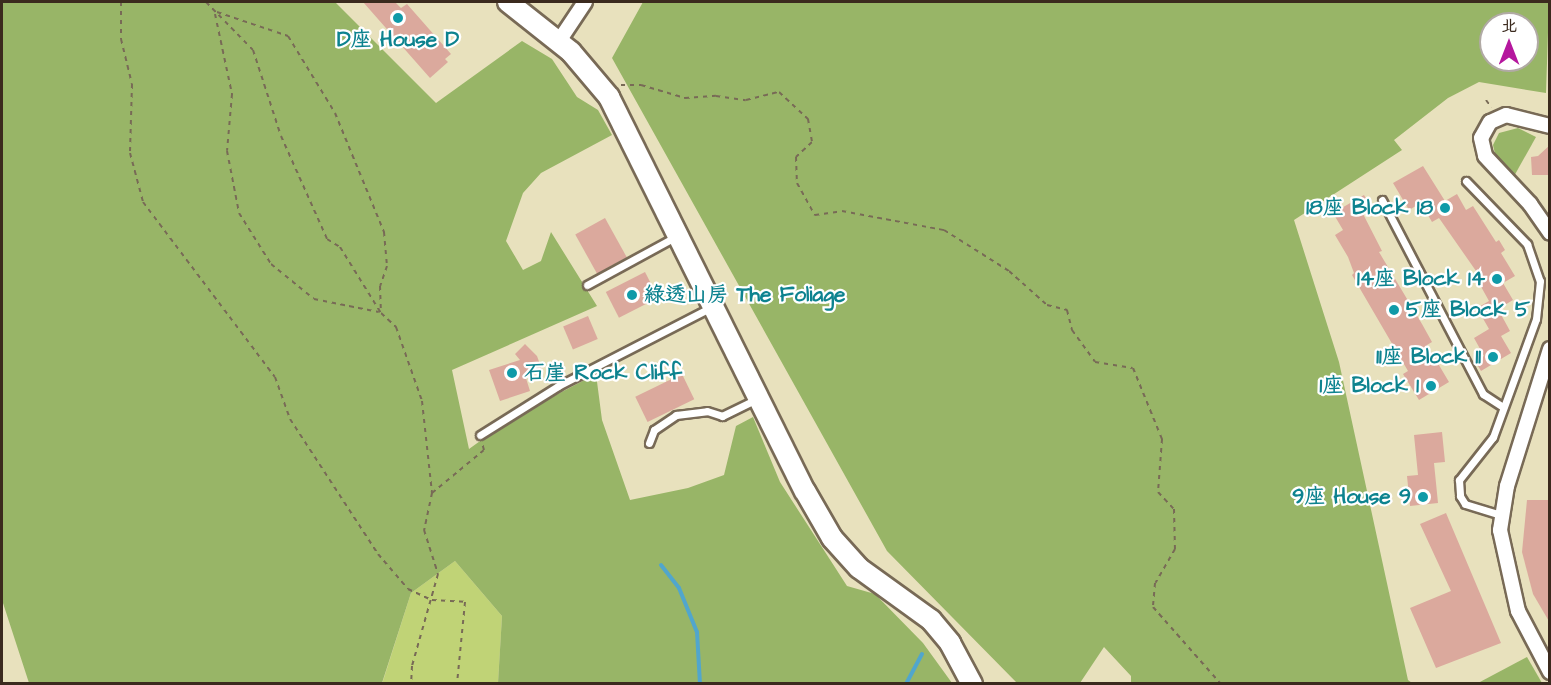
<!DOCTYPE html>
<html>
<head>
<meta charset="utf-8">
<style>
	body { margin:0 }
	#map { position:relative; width:1551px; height:685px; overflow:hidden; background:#e8e1bd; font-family:"Architects Daughter","LXGW WenKai TC",sans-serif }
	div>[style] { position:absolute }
	.green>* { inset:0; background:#c0d376 }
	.forest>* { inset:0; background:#98b567 }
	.stream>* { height:4px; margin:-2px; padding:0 2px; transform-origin:2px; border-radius:2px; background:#51a6cd }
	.building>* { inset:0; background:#dba99d; transform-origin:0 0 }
	.path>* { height:2px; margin-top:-1px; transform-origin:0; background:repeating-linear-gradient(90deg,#786a56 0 4.5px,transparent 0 9px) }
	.roads { filter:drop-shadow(2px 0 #786a56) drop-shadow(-2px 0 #786a56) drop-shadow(0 2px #786a56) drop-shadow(0 -2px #786a56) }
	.service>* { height:7px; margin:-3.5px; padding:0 3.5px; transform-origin:3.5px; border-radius:3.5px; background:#fff }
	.minor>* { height:14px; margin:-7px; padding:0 7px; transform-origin:7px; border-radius:7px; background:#fff }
	.secondary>* { height:20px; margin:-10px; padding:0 10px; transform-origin:10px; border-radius:10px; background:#fff }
	.dots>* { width:16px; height:16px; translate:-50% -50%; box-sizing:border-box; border:3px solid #fff; border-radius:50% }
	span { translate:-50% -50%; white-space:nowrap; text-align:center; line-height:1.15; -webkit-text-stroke:4.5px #fff; paint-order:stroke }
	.culture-label { font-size:21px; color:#0d838f; font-weight:700 }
	.right { translate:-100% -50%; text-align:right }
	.left { translate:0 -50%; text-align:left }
	.frame { position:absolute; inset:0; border:3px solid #3b2a1e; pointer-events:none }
	.north { position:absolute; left:1479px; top:12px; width:60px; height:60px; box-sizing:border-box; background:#fff; border:2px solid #b1aaa5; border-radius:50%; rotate:0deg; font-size:16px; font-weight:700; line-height:24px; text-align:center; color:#3b2a1e }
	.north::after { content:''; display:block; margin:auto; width:21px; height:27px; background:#b5179e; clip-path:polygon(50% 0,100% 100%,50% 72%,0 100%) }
</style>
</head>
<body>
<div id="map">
	<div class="green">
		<div style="clip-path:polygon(455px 561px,502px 616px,498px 683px,382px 684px,411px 593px)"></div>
	</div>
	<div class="forest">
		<div style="clip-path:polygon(2px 2px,335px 2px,436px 103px,522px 41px,552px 59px,577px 97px,598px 110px,612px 135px,541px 173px,523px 193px,506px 241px,523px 270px,541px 261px,551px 232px,597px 306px,452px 370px,469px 449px,512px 418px,596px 374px,602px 420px,630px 500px,688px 488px,724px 475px,736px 426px,753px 417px,780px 482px,847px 586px,875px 594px,923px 643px,952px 683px,498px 683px,502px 616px,455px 561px,411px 593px,382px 683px,29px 683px,2px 600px)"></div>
		<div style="clip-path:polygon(evenodd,643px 2px,1549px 2px,1546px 93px,1479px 82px,1448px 98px,1394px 140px,1402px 150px,1294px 220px,1339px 362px,1408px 680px,1412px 683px,1131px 683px,1131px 676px,1104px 647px,1080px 683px,1017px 683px,887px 551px,612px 58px,643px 2px,1491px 24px,1527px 24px,1527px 60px,1491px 60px,1491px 24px)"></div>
		<div style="clip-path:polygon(1518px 128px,1536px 137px,1513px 178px,1496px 158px,1493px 145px,1499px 133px)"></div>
		<div style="clip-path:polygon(1527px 657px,1542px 683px,1478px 683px)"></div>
	</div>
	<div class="stream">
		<div style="left:661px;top:565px;width:29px;rotate:52deg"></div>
		<div style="left:679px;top:588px;width:48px;rotate:67.8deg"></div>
		<div style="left:697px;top:632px;width:52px;rotate:86.7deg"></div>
		<div style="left:906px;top:684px;width:34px;rotate:-62deg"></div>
	</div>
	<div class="building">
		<div style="clip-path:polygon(363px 2px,395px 2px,401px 8px,407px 4px,451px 54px,445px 59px,448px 62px,430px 78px)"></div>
		<div style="clip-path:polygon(1550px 145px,1550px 175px,1532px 175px,1531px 157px,1538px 156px)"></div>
		<div style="clip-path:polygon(1423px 166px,1445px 201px,1457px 194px,1466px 210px,1473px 206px,1496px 242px,1499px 240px,1505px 250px,1501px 253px,1515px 276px,1503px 283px,1513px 300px,1498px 309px,1510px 331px,1501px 336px,1511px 353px,1481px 371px,1475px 361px,1484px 356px,1474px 338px,1489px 329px,1477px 308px,1489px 301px,1479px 283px,1483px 281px,1439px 218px,1432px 222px,1421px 203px,1409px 210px,1393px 183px)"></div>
		<div style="clip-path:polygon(1364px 195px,1370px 205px,1361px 210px,1382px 251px,1379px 252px,1422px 324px,1432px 342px,1427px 345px,1449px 382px,1419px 400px,1403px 374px,1408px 371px,1352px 275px,1354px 273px,1348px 257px,1335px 235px,1343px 230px,1333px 213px)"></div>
		<div style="left:605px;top:218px;width:45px;height:34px;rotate:61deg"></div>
		<div style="left:645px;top:272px;width:29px;height:44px;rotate:63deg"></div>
		<div style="left:588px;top:316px;width:25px;height:27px;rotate:67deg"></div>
		<div style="clip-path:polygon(525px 344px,537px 356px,542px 370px,525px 375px,530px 391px,500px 401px,489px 370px,520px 360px,515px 354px)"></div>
		<div style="left:682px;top:374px;width:28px;height:52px;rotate:64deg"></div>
		<div style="clip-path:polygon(1442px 432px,1445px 462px,1434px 463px,1438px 503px,1410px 506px,1407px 476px,1418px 475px,1414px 435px)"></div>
		<div style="clip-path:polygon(1527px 500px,1550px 500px,1550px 623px,1533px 594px,1522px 552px)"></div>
		<div style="clip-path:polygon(1446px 513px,1501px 643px,1436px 668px,1410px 608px,1451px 591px,1420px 524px)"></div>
	</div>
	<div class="path">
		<div style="left:121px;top:2px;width:37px;rotate:90deg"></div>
		<div style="left:121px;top:39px;width:46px;rotate:76.3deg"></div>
		<div style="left:132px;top:84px;width:69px;rotate:91.7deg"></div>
		<div style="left:130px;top:153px;width:51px;rotate:75.1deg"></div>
		<div style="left:143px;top:202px;width:219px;rotate:53deg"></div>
		<div style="left:275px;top:377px;width:45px;rotate:70.3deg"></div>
		<div style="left:290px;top:419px;width:161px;rotate:56.9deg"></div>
		<div style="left:378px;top:554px;width:46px;rotate:49.4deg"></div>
		<div style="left:408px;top:589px;width:26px;rotate:25deg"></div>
		<div style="left:432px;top:600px;width:33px;rotate:3deg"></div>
		<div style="left:465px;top:602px;width:82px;rotate:95.6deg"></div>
		<div style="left:206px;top:2px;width:67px;rotate:45.6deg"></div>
		<div style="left:253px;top:50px;width:90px;rotate:72deg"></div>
		<div style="left:281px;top:136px;width:113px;rotate:65.9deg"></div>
		<div style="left:327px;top:239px;width:15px;rotate:32deg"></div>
		<div style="left:340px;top:247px;width:78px;rotate:58.2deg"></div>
		<div style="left:381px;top:313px;width:21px;rotate:43deg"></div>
		<div style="left:396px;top:327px;width:78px;rotate:70.6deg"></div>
		<div style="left:422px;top:401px;width:93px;rotate:83.8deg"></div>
		<div style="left:432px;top:493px;width:38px;rotate:102deg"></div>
		<div style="left:424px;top:530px;width:46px;rotate:72.3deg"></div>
		<div style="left:438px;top:574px;width:96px;rotate:105.8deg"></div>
		<div style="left:412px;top:666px;width:18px;rotate:93deg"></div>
		<div style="left:217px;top:12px;width:75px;rotate:18.7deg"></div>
		<div style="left:288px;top:36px;width:90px;rotate:58.6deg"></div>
		<div style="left:335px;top:113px;width:129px;rotate:67.6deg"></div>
		<div style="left:384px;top:232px;width:34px;rotate:85deg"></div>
		<div style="left:387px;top:266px;width:21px;rotate:109deg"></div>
		<div style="left:380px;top:286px;width:26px;rotate:88deg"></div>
		<div style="left:215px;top:14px;width:82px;rotate:78deg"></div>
		<div style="left:232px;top:94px;width:57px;rotate:95deg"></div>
		<div style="left:227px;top:151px;width:63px;rotate:79deg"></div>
		<div style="left:239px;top:213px;width:60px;rotate:57.9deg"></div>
		<div style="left:271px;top:264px;width:55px;rotate:39.1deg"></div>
		<div style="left:314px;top:299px;width:66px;rotate:11.3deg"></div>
		<div style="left:621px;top:85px;width:20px"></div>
		<div style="left:641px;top:85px;width:46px;rotate:16.5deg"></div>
		<div style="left:685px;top:98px;width:31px;rotate:-4deg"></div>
		<div style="left:716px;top:96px;width:30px;rotate:8deg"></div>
		<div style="left:746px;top:100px;width:34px;rotate:-14deg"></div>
		<div style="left:779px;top:92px;width:40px;rotate:43deg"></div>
		<div style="left:808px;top:119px;width:23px;rotate:80deg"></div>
		<div style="left:812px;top:142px;width:22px;rotate:137deg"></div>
		<div style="left:796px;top:157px;width:26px;rotate:88deg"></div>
		<div style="left:797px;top:183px;width:37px;rotate:61deg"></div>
		<div style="left:815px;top:215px;width:27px;rotate:-8deg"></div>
		<div style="left:842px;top:211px;width:104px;rotate:10.6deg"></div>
		<div style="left:944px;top:230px;width:77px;rotate:32.2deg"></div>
		<div style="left:1009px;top:271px;width:51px;rotate:41.8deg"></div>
		<div style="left:1047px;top:305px;width:21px;rotate:14deg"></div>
		<div style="left:1067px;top:310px;width:21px;rotate:76deg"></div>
		<div style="left:1072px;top:330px;width:39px;rotate:54deg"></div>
		<div style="left:1095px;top:362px;width:38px;rotate:9deg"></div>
		<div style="left:1133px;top:368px;width:77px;rotate:67.8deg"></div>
		<div style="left:1162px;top:439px;width:53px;rotate:94.3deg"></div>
		<div style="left:1158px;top:492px;width:23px;rotate:47deg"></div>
		<div style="left:1174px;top:509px;width:40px;rotate:88.6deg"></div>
		<div style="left:1175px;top:549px;width:39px;rotate:120deg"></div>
		<div style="left:1155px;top:583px;width:24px;rotate:95deg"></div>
		<div style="left:1153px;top:607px;width:103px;rotate:48.6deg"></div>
		<div style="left:1486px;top:100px;width:9px;rotate:54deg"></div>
		<div style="left:432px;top:493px;width:67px;rotate:-39.6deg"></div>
		<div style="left:484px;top:450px;width:7px;rotate:-106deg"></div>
	</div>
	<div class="roads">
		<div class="service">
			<div style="left:1466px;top:181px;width:88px;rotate:45.9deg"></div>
			<div style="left:1527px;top:244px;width:39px;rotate:71deg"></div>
			<div style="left:1540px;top:281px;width:38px;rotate:96deg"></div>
			<div style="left:1536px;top:319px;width:126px;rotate:110deg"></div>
			<div style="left:1493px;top:437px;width:55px;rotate:128.3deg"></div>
			<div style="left:1459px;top:480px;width:16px;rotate:86deg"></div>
			<div style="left:1460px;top:496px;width:9px;rotate:58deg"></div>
			<div style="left:1465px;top:504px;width:38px;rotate:17deg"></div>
			<div style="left:1382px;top:200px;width:219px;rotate:62.5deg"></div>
			<div style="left:1483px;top:394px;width:24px;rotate:33deg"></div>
			<div style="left:587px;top:285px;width:102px;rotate:-28.6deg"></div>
			<div style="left:480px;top:435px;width:92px;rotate:-32.1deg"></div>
			<div style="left:558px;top:386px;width:173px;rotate:-27.2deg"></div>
			<div style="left:649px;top:443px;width:14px;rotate:-69deg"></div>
			<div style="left:654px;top:430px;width:27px;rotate:-34deg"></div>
			<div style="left:676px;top:415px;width:31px;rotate:-7deg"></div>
			<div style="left:707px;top:411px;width:16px;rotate:18deg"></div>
			<div style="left:722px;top:416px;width:39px;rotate:-26deg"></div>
		</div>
		<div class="minor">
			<div style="left:559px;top:41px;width:47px;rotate:-56.3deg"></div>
			<div style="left:1550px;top:126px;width:45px;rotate:-166deg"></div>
			<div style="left:1506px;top:115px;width:17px;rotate:156deg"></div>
			<div style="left:1490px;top:122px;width:18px;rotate:119deg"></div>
			<div style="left:1481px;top:138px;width:18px;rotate:77deg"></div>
			<div style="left:1485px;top:156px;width:66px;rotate:46.8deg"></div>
			<div style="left:1530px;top:204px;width:35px;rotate:55deg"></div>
			<div style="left:1550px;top:349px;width:144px;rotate:107.4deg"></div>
			<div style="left:1507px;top:486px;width:45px;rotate:99deg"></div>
			<div style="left:1500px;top:530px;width:83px;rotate:77.5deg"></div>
			<div style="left:1518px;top:611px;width:69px;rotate:62.3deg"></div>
		</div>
		<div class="secondary">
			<div style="left:508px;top:2px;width:80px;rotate:38.4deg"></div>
			<div style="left:571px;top:52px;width:59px;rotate:49.8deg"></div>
			<div style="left:609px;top:97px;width:440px;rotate:63.6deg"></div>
			<div style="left:805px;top:491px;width:54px;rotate:60.1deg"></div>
			<div style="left:832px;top:538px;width:40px;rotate:48deg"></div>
			<div style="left:859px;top:568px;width:89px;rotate:35.8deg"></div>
			<div style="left:931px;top:620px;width:30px;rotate:50deg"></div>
			<div style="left:950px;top:643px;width:47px;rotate:61.8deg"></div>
		</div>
	</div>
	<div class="dots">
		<div style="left:398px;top:18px;background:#0f9aa8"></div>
		<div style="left:1445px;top:208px;background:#0f9aa8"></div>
		<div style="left:1497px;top:279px;background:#0f9aa8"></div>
		<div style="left:632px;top:295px;background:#0f9aa8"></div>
		<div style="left:1394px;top:310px;background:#0f9aa8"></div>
		<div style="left:1493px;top:357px;background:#0f9aa8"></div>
		<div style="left:512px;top:373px;background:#0f9aa8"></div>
		<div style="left:1431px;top:386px;background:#0f9aa8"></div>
		<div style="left:1423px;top:497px;background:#0f9aa8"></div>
	</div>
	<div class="culture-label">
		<span style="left:398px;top:40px">D座 House D</span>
		<span class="right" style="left:1433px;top:208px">18座 Block 18</span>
		<span class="right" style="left:1485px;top:279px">14座 Block 14</span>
		<span class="left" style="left:644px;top:295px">綠透山房 The Foliage</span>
		<span class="left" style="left:1406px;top:310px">5座 Block 5</span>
		<span class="right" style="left:1481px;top:357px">11座 Block 11</span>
		<span class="left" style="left:524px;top:373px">石崖 Rock Cliff</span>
		<span class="right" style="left:1419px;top:386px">1座 Block 1</span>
		<span class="right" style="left:1411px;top:497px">9座 House 9</span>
	</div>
	<div class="frame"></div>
	<div class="north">北</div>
</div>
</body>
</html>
